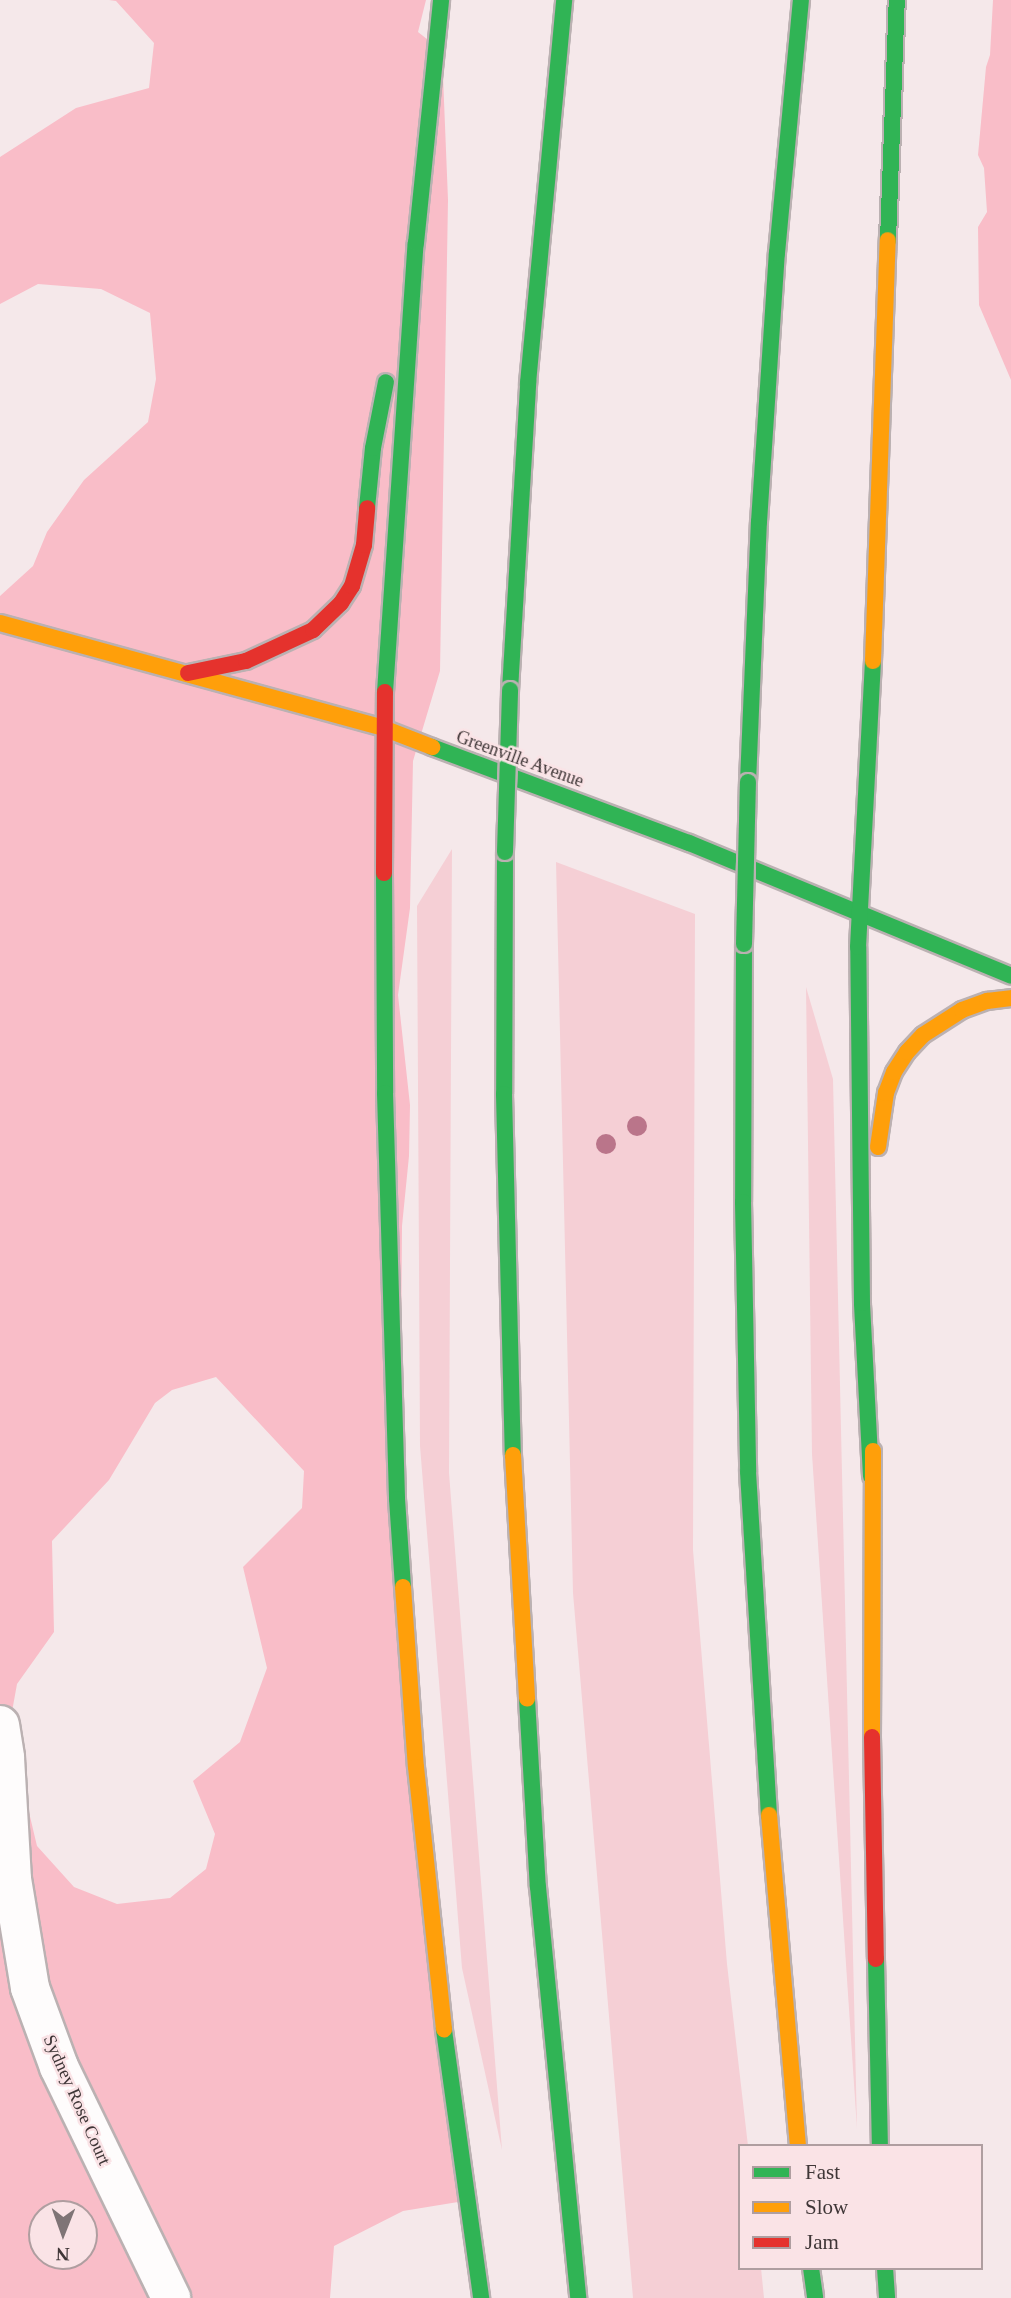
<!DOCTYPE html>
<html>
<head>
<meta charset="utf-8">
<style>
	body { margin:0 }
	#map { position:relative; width:1011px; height:2298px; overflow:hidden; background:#f5e8ea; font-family:Georgia,serif }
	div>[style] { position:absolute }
	.green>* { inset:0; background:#f5cfd5 }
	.forest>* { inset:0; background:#f9bdc8 }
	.roads { filter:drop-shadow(2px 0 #bbb1b2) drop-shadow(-2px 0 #bbb1b2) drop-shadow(0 2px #bbb1b2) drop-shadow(0 -2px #bbb1b2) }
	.street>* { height:38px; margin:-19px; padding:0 19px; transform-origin:19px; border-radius:19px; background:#fefcfc }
	.fast>* { height:16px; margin:-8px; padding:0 8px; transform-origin:8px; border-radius:8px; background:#30b455 }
	.slow>* { height:16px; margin:-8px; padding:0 8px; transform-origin:8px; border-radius:8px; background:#ff9f0a }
	.jam>* { height:16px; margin:-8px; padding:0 8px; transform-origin:8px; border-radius:8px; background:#e5322d }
	.bridges { filter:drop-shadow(2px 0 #bbb1b2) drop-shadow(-2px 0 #bbb1b2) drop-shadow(0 2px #bbb1b2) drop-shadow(0 -2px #bbb1b2) }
	.fast-bridge>* { height:16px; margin:-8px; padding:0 8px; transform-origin:8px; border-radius:8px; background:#30b455 }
	.trees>* { width:20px; height:20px; margin:-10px; border-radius:50%; background:#ba758a }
	span { translate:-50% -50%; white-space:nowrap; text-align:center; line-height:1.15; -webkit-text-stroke:5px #fae3e6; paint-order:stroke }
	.street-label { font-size:18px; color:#3f3637 }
	.legend { position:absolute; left:738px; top:2144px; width:245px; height:126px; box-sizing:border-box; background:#fae3e6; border:2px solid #af9ea0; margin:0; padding:9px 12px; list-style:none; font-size:21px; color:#3f3637 }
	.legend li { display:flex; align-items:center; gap:14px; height:35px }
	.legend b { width:35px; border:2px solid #af9ea0 }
	.north { position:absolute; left:28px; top:2200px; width:70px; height:70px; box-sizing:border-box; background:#fae3e6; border:2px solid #af9ea0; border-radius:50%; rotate:181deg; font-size:19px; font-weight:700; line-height:28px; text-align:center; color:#3f3637 }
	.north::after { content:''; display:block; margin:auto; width:24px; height:32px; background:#7f7476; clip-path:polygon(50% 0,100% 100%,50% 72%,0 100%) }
</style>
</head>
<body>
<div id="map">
	<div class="green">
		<div style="clip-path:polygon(452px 849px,449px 1473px,502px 2150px,462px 1968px,420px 1446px,417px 906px)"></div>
		<div style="clip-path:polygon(556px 862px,695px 914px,693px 1550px,727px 1964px,748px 2146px,740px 2146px,740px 2268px,761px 2268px,764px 2298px,633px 2298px,573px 1593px)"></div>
		<div style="clip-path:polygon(806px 987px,833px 1079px,857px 2129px,812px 1454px)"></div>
	</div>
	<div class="forest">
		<div style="clip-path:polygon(evenodd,109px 0,426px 0,418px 32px,442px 51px,448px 200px,440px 671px,413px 761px,410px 908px,398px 995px,410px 1105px,409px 1156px,402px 1226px,400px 1487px,458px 2202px,403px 2211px,334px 2246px,330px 2298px,0 2298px,0 596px,33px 566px,47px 532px,84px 480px,148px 422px,156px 379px,150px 313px,101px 289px,38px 284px,0 304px,0 157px,76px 108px,149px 88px,154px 43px,116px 1px,109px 0,216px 1377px,304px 1471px,302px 1508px,243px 1567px,267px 1668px,240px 1742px,193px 1781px,215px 1834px,206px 1869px,170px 1898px,117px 1904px,74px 1887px,37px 1846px,9px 1728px,17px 1684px,54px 1632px,52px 1541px,109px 1480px,155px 1403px,172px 1390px,216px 1377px,109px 0,42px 2214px,84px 2214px,84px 2256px,42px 2256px,42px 2214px)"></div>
		<div style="clip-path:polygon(993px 0,1011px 0,1011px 380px,979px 305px,978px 227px,987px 212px,984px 168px,978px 155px,986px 67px,990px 55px)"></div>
	</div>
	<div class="roads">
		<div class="street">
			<div style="left:0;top:1725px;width:33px;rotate:81deg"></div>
			<div style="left:5px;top:1758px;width:121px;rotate:86.7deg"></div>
			<div style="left:12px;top:1879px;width:110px;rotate:80.6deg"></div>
			<div style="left:30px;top:1988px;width:84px;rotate:69.8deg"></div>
			<div style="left:59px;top:2067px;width:257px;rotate:64.1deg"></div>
		</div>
		<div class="fast">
			<div style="left:888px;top:240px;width:240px;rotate:-87.9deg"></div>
			<div style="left:367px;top:508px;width:60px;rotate:-84.3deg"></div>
			<div style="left:373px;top:448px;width:67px;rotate:-78.9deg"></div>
			<div style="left:510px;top:690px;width:308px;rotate:-86.6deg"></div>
			<div style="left:528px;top:383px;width:385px;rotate:-84.6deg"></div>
			<div style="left:385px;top:692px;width:450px;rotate:-86.1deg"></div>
			<div style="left:416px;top:243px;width:244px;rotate:-84.1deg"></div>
			<div style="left:432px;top:747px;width:274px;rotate:20.5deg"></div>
			<div style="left:689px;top:843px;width:348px;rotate:22.4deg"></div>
			<div style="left:748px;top:782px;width:260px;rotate:-87.6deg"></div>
			<div style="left:759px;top:522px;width:270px;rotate:-86.2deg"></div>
			<div style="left:777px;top:253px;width:254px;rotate:-84.6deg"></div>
			<div style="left:505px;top:852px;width:242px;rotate:90.2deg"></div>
			<div style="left:504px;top:1094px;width:361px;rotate:88.6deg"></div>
			<div style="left:384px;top:873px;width:220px;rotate:89.7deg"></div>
			<div style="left:385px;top:1093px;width:406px;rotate:88.3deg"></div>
			<div style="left:397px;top:1499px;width:88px;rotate:86.1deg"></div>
			<div style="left:744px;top:944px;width:258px;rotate:90.2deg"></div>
			<div style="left:743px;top:1202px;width:270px;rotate:88.9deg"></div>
			<div style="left:748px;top:1472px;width:344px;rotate:86.5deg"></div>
			<div style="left:871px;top:1476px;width:173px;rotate:-93deg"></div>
			<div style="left:862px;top:1303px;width:356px;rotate:-90.6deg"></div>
			<div style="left:858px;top:947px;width:286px;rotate:-87deg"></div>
			<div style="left:527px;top:1699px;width:188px;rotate:86.7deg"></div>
			<div style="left:538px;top:1887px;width:413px;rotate:84.4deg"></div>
			<div style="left:876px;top:1959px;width:187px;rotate:88.8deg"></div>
			<div style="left:444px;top:2030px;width:271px;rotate:82.1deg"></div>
			<div style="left:811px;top:2268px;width:30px;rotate:82deg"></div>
			<div style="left:885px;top:2268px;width:30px;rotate:86deg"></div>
		</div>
		<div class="slow">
			<div style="left:0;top:623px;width:397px;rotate:15.3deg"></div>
			<div style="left:383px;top:728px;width:53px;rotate:21.2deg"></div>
			<div style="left:873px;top:661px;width:421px;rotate:-88deg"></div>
			<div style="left:878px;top:1147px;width:55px;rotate:-81.6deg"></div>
			<div style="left:886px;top:1093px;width:22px;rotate:-69deg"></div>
			<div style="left:894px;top:1072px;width:24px;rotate:-57deg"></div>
			<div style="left:907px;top:1052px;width:23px;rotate:-47deg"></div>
			<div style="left:923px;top:1035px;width:46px;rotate:-32.7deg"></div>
			<div style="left:962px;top:1010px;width:27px;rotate:-20deg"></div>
			<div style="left:987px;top:1001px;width:24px;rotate:-7deg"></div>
			<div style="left:513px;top:1455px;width:244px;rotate:86.7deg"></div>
			<div style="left:403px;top:1587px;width:180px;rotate:85.9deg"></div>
			<div style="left:416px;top:1767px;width:264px;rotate:83.9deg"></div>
			<div style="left:872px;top:1737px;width:286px;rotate:-89.8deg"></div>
			<div style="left:769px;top:1815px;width:332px;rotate:85deg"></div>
		</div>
		<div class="jam">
			<div style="left:188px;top:673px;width:59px;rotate:-11.7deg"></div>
			<div style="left:246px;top:661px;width:74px;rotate:-24.8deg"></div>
			<div style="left:313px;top:630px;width:39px;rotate:-44deg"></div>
			<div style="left:341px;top:603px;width:20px;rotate:-57deg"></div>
			<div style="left:352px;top:586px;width:43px;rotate:-73.7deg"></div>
			<div style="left:364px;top:545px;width:37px;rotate:-85deg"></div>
			<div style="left:384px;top:873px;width:181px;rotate:-89.7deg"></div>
			<div style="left:872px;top:1737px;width:222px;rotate:89deg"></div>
		</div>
	</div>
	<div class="bridges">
		<div class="fast-bridge">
			<div style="left:505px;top:852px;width:162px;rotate:-88.2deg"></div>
			<div style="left:744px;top:944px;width:162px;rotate:-88.6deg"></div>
		</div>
	</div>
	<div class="trees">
		<div style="left:637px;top:1126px"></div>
		<div style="left:606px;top:1144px"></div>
	</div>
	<div class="street-label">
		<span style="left:520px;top:759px;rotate:20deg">Greenville Avenue</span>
		<span style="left:77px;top:2100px;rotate:66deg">Sydney Rose Court</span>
	</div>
	<ul class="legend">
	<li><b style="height:9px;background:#30b455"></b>Fast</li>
	<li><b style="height:9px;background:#ff9f0a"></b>Slow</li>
	<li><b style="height:9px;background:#e5322d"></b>Jam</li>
	</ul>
	<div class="north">N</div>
</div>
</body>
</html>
